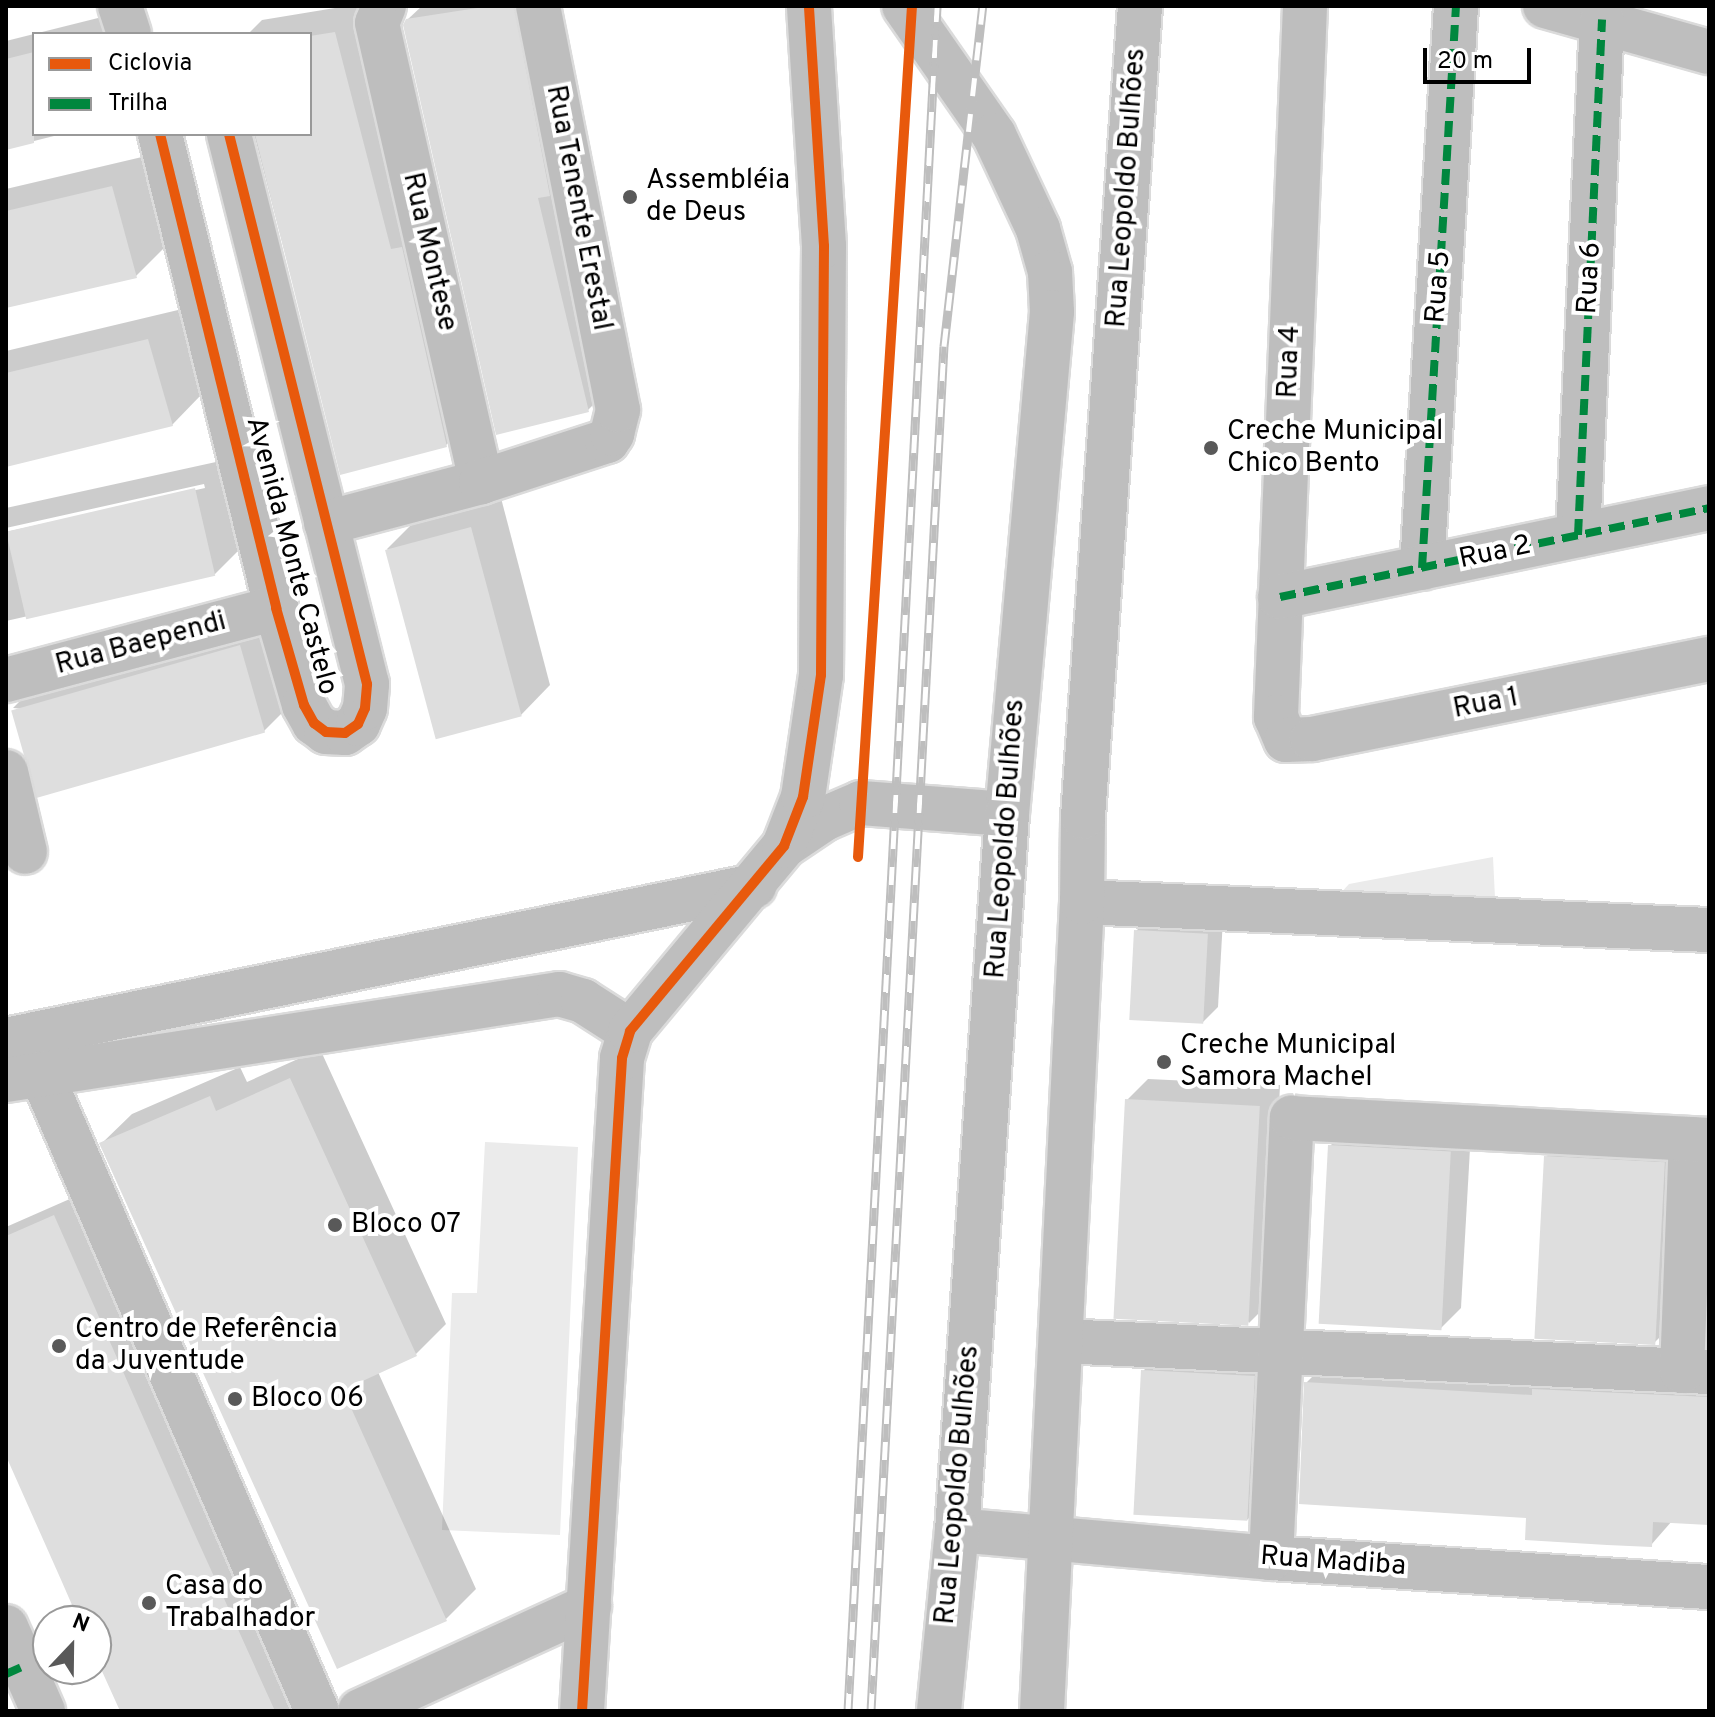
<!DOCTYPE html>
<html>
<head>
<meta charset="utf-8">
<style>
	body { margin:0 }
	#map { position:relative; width:1715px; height:1717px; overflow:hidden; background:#fff; font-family:Overpass,sans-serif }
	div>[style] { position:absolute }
	.green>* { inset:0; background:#ebebeb }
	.shadow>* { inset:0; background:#0003 }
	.building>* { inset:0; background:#dedede; transform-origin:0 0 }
	.roads { filter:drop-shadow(2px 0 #dbdbdb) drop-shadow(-2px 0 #dbdbdb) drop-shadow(0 2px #dbdbdb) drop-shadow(0 -2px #dbdbdb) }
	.minor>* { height:44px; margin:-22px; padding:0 22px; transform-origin:22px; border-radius:22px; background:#bebebe }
	.major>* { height:44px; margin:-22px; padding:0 22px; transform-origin:22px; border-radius:22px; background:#bebebe }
	.rail>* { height:9px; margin-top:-4.5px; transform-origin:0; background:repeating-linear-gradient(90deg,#fff 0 18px,#bebebe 0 36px); box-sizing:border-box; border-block:2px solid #bebebe }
	.quiet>* { height:8px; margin-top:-4px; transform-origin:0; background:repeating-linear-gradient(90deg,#00873e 0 16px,transparent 0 24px) }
	.cycleway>* { height:10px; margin:-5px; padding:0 5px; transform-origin:5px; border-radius:5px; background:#e8590c }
	.dots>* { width:22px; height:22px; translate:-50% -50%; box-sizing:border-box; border:4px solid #fff; border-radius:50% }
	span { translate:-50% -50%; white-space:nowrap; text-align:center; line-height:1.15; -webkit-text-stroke:8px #fff; paint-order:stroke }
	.poi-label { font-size:28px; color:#000 }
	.left { translate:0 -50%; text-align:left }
	.street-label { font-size:28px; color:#000 }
	.frame { position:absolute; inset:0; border:8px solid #000; pointer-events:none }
	.legend { position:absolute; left:32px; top:32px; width:280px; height:104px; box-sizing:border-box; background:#fff; border:2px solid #999; margin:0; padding:10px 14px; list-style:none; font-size:24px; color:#000 }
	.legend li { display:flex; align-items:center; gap:16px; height:40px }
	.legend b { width:40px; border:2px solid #999 }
	.north { position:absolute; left:32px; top:1605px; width:80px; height:80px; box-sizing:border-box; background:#fff; border:2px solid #999; border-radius:50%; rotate:22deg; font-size:22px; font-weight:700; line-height:32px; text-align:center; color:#000 }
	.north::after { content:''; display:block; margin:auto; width:28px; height:36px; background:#595959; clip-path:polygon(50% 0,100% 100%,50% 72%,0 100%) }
	.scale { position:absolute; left:1423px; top:48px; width:108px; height:36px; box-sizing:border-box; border:4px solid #000; border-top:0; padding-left:10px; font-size:24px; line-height:28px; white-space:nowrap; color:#000; -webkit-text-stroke:6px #fff; paint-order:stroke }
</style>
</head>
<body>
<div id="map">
	<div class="green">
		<div style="clip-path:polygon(1493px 857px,1495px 898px,1338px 896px,1349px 884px)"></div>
		<div style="clip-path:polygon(485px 1142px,578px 1147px,560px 1535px,442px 1530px,452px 1293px,477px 1293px)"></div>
	</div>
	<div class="shadow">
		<div style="clip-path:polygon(347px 6px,366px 6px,477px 415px,446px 445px,342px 472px,254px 134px,310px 134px,310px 34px,248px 34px,262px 20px)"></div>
		<div style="clip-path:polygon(422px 6px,549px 6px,618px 380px,588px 410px,407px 20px)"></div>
		<div style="clip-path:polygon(102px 17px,106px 34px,34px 34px,34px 134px,62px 134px,6px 148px,6px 41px)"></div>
		<div style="clip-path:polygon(142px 157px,166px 246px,136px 276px,6px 306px,6px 189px)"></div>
		<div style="clip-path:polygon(178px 310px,202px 394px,172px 425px,6px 465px,6px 351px)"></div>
		<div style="clip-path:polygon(225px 460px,245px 544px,215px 574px,6px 621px,6px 532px,205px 488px,204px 484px,6px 528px,6px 508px)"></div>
		<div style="clip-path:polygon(501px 498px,550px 685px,520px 716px,387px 549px,417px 519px)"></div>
		<div style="clip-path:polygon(269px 616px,294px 701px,264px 731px,13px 708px,43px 678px)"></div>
		<div style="clip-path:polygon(1152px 915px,1223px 919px,1218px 1007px,1202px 1023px,1136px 931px)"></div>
		<div style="clip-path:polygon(320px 1049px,446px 1324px,416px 1354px,378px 1372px,476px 1589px,446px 1619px,338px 1666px,101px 1144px,132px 1114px,240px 1067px,247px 1082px)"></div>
		<div style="clip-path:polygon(1148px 1079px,1280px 1085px,1270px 1302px,1249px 1323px,1127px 1100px)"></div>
		<div style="clip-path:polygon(1351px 1125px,1471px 1131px,1461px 1308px,1440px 1329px,1330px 1146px)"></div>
		<div style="clip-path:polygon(1567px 1136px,1685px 1142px,1676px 1321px,1655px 1342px,1546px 1157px)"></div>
		<div style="clip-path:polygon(72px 1198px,301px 1711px,122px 1711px,96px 1653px,96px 1621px,82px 1621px,6px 1451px,6px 1227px)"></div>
		<div style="clip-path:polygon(1164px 1350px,1275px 1355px,1268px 1499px,1247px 1520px,1143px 1371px)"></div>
		<div style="clip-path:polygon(1327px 1362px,1709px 1382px,1709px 1523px,1672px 1521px,1651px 1545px,1528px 1516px,1306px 1383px)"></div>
	</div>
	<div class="building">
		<div style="clip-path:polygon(490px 6px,514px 6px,550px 196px,538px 198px,589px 412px,496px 435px,403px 25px,406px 19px)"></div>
		<div style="clip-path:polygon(335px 32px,391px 249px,402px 247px,447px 447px,340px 475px,255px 134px,310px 134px,310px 36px)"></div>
		<div style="clip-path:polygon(34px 52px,34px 143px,6px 150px,6px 59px)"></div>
		<div style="clip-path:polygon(112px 186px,137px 278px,6px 308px,6px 211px)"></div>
		<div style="clip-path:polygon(148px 339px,173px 426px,6px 467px,6px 373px)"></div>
		<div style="left:195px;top:488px;width:90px;height:194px;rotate:77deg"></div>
		<div style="left:471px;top:527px;width:196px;height:89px;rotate:75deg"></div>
		<div style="left:240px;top:645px;width:91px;height:238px;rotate:74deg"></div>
		<div style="left:1134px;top:930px;width:74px;height:90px;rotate:3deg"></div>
		<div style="clip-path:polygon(290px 1078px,417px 1356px,343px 1390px,447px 1621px,337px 1669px,99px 1143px,210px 1096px,216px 1111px)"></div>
		<div style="left:1125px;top:1099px;width:135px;height:220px;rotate:3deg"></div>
		<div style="left:1328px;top:1145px;width:123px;height:179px;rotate:3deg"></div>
		<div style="left:1544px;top:1156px;width:121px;height:183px;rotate:3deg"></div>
		<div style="clip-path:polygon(54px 1215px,192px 1528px,275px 1711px,120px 1711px,96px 1658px,96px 1621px,79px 1621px,62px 1582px,6px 1456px,6px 1236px)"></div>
		<div style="left:1141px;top:1370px;width:114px;height:145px;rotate:3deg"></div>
		<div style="clip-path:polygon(1304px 1382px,1532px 1395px,1532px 1389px,1709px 1397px,1709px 1525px,1653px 1522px,1652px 1547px,1607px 1545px,1525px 1540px,1526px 1518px,1299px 1504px)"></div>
	</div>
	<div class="roads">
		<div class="minor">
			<div style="left:120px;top:6px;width:29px;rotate:72deg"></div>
			<div style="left:384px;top:6px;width:18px;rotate:112deg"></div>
			<div style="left:377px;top:23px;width:471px;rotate:77.2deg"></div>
			<div style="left:1305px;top:6px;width:712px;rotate:92.34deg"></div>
			<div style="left:1276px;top:717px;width:25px;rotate:67deg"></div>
			<div style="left:1286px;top:740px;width:26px;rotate:-2deg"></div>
			<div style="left:1312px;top:739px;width:405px;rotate:-11.4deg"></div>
			<div style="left:1545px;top:6px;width:170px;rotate:15.7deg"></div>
			<div style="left:160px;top:134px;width:488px;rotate:76.2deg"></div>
			<div style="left:276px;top:608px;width:101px;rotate:73.9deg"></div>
			<div style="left:304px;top:705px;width:21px;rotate:61deg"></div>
			<div style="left:314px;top:723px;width:15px;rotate:37deg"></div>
			<div style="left:326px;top:732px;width:19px;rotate:3deg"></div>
			<div style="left:345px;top:733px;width:16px;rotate:-35deg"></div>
			<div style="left:358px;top:724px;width:17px;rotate:-66deg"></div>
			<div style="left:365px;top:708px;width:24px;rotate:-85deg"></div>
			<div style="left:367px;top:684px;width:567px;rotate:-104.09deg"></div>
			<div style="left:326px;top:523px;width:160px;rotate:-14.8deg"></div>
			<div style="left:481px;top:482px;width:133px;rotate:-18deg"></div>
			<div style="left:607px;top:441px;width:9px;rotate:-54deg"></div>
			<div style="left:612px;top:434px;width:25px;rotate:-76deg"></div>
			<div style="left:618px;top:410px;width:412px;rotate:-101.2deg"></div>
			<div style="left:1578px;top:535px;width:516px;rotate:-87.33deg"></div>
			<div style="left:1422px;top:568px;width:563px;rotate:-86.54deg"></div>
			<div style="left:1280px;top:597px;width:438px;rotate:-11.7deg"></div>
			<div style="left:6px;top:680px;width:279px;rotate:-14.9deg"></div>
			<div style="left:6px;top:772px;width:82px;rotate:76.6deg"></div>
			<div style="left:784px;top:846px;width:48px;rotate:-34deg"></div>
			<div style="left:824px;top:819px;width:40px;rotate:-23.4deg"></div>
			<div style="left:861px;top:803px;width:146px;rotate:4.3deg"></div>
			<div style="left:1082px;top:902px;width:628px;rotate:2.56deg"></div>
			<div style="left:6px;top:1040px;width:764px;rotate:-11.63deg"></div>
			<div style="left:41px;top:1073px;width:695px;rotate:66.61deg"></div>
			<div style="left:6px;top:1080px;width:560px;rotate:-8.84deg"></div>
			<div style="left:559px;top:994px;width:25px;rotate:16deg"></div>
			<div style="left:583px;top:1001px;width:56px;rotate:32.6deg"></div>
			<div style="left:1061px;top:1341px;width:649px;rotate:2.74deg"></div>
			<div style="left:1682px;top:1371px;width:232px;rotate:-87.8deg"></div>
			<div style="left:957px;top:1530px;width:315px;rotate:5.1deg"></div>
			<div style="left:1271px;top:1558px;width:439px;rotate:3.8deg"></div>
			<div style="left:1271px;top:1558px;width:441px;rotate:-87.3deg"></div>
			<div style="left:1292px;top:1118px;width:418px;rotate:3deg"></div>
			<div style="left:6px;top:1627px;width:92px;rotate:66.2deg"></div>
			<div style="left:360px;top:1711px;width:252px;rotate:-24.6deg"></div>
			<div style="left:582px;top:1711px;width:654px;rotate:-86.49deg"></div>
			<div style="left:622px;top:1058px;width:28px;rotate:-73deg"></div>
			<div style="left:630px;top:1031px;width:241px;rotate:-50.2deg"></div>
			<div style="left:784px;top:846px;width:53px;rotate:-68.8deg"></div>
			<div style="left:803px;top:797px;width:123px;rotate:-81.6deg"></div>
			<div style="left:821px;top:675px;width:429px;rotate:-89.6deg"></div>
			<div style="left:824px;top:246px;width:240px;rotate:-93.6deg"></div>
		</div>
		<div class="major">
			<div style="left:904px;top:6px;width:157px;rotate:55.1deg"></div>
			<div style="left:994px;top:135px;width:104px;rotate:64.9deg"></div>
			<div style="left:1038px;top:229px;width:45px;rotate:74.4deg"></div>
			<div style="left:1050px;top:272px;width:40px;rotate:87.1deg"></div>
			<div style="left:1052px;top:312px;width:504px;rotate:95.12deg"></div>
			<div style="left:1007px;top:814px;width:718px;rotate:93.99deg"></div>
			<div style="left:957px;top:1530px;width:182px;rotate:95.7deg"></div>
			<div style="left:1042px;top:1711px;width:810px;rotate:-87.17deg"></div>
			<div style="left:1082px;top:902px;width:85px;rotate:-89.3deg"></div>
			<div style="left:1083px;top:817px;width:813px;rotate:-85.98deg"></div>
		</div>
	</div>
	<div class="rail">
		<div style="left:848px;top:1711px;width:1707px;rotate:-87.01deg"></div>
		<div style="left:871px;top:1711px;width:1367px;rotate:-86.94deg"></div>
		<div style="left:944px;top:346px;width:342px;rotate:-83.5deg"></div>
	</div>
	<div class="quiet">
		<div style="left:1578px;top:535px;width:516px;rotate:-87.33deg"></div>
		<div style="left:1422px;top:568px;width:563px;rotate:-86.54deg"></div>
		<div style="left:1280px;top:597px;width:438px;rotate:-11.7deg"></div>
		<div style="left:6px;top:1674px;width:20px;rotate:-24deg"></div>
	</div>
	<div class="cycleway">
		<div style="left:160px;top:134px;width:488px;rotate:76.2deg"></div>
		<div style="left:276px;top:608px;width:101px;rotate:73.9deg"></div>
		<div style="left:304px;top:705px;width:21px;rotate:61deg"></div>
		<div style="left:314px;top:723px;width:15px;rotate:37deg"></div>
		<div style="left:326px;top:732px;width:19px;rotate:3deg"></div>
		<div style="left:345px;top:733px;width:16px;rotate:-35deg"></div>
		<div style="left:358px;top:724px;width:17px;rotate:-66deg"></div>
		<div style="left:365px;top:708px;width:24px;rotate:-85deg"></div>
		<div style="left:367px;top:684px;width:567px;rotate:-104.09deg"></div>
		<div style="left:858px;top:857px;width:853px;rotate:-86.37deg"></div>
		<div style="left:582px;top:1711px;width:654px;rotate:-86.49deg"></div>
		<div style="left:622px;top:1058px;width:28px;rotate:-73deg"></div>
		<div style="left:630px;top:1031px;width:241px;rotate:-50.2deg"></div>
		<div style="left:784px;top:846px;width:53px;rotate:-68.8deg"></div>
		<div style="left:803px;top:797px;width:123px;rotate:-81.6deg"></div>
		<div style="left:821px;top:675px;width:429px;rotate:-89.6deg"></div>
		<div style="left:824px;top:246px;width:240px;rotate:-93.6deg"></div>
	</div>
	<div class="dots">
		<div style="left:630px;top:197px;background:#595959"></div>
		<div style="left:1211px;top:448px;background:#595959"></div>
		<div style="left:1164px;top:1062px;background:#595959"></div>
		<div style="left:335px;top:1225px;background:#595959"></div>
		<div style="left:59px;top:1346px;background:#595959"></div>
		<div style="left:235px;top:1399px;background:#595959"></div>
		<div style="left:149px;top:1603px;background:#595959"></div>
	</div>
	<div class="poi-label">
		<span class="left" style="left:646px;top:197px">Assembléia<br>de Deus</span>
		<span class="left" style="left:1227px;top:448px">Creche Municipal<br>Chico Bento</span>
		<span class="left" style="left:1180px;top:1062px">Creche Municipal<br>Samora Machel</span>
		<span class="left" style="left:351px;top:1225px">Bloco 07</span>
		<span class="left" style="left:75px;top:1346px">Centro de Referência<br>da Juventude</span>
		<span class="left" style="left:251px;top:1399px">Bloco 06</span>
		<span class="left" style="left:165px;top:1603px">Casa do<br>Trabalhador</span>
	</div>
	<div class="street-label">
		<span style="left:1127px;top:188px;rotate:-86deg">Rua Leopoldo Bulhões</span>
		<span style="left:578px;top:208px;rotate:79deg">Rua Tenente Erestal</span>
		<span style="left:429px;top:252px;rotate:77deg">Rua Montese</span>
		<span style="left:1590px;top:278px;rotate:-87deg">Rua 6</span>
		<span style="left:1439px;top:287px;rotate:-86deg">Rua 5</span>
		<span style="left:1290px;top:362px;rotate:-88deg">Rua 4</span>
		<span style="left:1495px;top:553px;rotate:-12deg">Rua 2</span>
		<span style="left:291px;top:556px;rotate:75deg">Avenida Monte Castelo</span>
		<span style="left:141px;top:644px;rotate:-15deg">Rua Baependi</span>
		<span style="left:1486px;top:704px;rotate:-11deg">Rua 1</span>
		<span style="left:1006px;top:839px;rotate:-86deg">Rua Leopoldo Bulhões</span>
		<span style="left:958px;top:1485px;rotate:-85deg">Rua Leopoldo Bulhões</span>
		<span style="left:1333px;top:1562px;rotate:4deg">Rua Madiba</span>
	</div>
	<div class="frame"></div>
	<ul class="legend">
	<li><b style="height:10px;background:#e8590c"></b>Ciclovia</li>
	<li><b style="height:10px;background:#00873e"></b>Trilha</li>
	</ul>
	<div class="north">N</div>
	<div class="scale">20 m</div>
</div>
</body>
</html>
